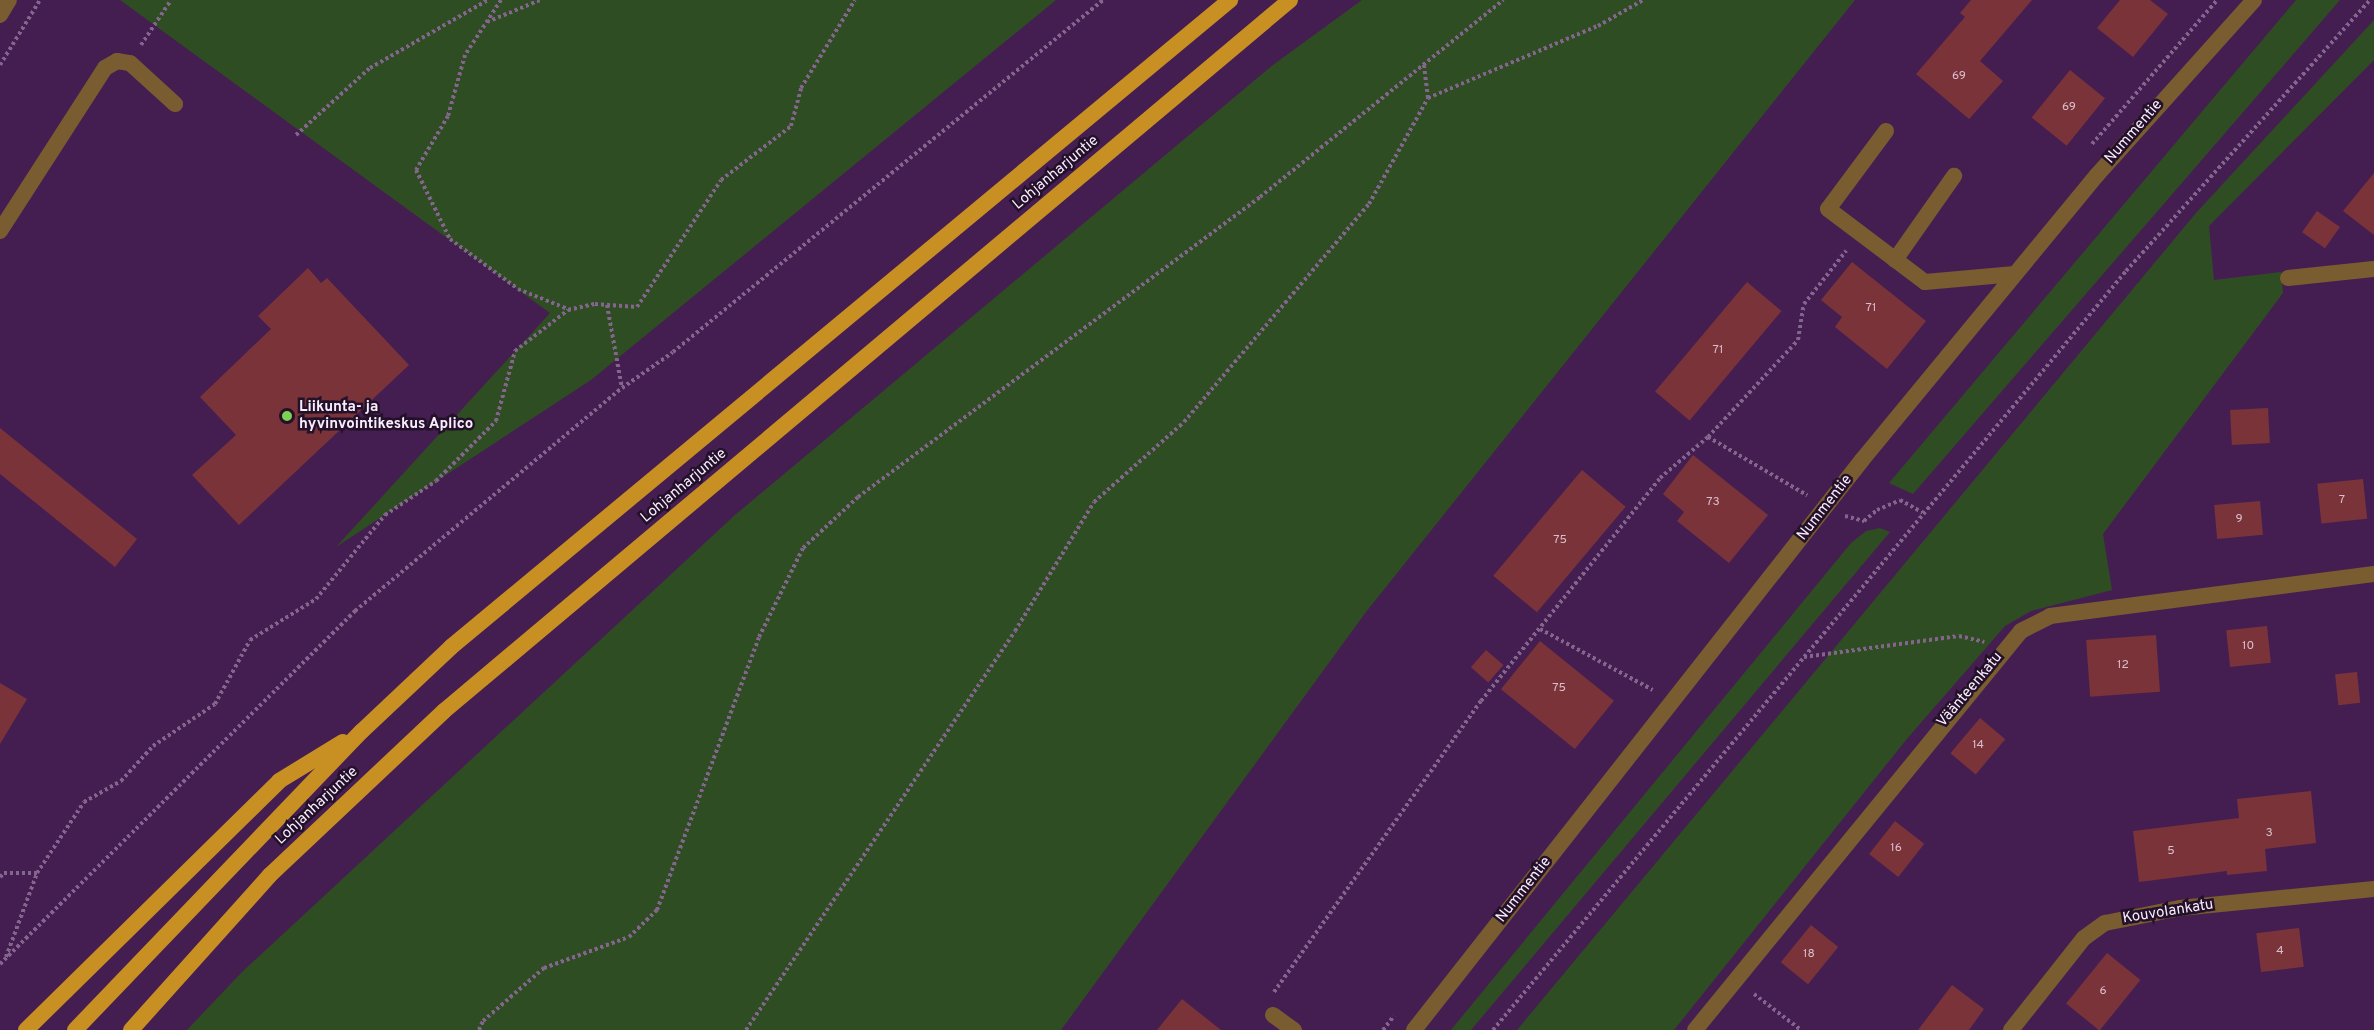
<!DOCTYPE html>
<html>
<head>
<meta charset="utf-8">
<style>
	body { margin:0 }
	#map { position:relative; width:2374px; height:1030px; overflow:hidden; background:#451e51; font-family:Overpass,sans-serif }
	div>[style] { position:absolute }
	.green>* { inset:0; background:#2f4d22 }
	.building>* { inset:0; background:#7a3339; transform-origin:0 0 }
	.path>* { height:4px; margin-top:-2px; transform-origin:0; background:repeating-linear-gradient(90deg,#83658d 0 3px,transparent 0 6px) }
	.service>* { height:16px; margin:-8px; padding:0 8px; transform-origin:8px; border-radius:8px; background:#795d30 }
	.minor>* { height:16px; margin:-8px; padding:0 8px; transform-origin:8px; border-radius:8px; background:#795d30 }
	.tertiary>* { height:16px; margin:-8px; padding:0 8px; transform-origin:8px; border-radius:8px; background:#795d30 }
	.trunk>* { height:16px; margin:-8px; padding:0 8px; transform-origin:8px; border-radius:8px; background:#c88f23 }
	.dots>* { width:16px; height:16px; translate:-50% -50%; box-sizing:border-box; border:3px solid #221128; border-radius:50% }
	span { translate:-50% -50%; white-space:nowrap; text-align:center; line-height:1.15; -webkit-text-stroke:5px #221128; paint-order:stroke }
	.number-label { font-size:12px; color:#dabece }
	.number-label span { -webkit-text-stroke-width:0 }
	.street-label { font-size:15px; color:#faecff }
	.poi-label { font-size:15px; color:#faecff; font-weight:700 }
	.left { translate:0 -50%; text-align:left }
</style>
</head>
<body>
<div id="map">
	<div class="green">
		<div style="clip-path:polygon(120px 0,1056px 0,591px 380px,336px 547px,550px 313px)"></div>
		<div style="clip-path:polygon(1362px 0,1855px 0,1366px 612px,1061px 1030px,187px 1030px,242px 972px,735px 515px,1273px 65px)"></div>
		<div style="clip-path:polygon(2296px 0,2340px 0,1913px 494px,1889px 483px)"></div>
		<div style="clip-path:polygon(2374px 20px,2374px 60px,2209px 226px,2214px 280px,2281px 272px,2283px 293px,2103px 534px,2112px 590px,2031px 611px,2005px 626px,1906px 740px,1674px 1030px,1517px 1030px,2196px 213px)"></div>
		<div style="clip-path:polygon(1880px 528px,1890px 532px,1471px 1030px,1451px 1030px,1851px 543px,1866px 531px)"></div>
	</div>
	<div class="building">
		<div style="clip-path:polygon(1971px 0,2032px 0,1980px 61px,2003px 81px,1969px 119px,1916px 74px,1965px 17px,1960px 13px)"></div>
		<div style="clip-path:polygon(2120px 0,2150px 0,2168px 14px,2133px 57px,2097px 28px)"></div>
		<div style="left:2070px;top:70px;width:45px;height:61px;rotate:39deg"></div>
		<div style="clip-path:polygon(2374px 173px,2374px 235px,2343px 211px)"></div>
		<div style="left:2317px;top:211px;width:28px;height:26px;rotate:35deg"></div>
		<div style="clip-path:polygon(1852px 262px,1926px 321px,1887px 369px,1835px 327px,1842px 317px,1821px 300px)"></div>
		<div style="clip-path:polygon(308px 268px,321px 283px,327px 278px,409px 365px,239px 525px,192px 475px,236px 435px,200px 397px,271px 329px,258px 316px)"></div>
		<div style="left:1747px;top:282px;width:45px;height:143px;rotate:40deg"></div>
		<div style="left:2268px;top:408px;width:35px;height:38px;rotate:87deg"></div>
		<div style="clip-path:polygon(0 428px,137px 539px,115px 567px,0 474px)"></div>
		<div style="clip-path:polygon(1693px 455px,1768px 515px,1729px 563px,1677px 521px,1684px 512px,1663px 494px)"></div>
		<div style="left:1582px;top:470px;width:57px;height:138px;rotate:40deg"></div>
		<div style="left:2363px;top:479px;width:40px;height:46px;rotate:84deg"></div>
		<div style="left:2260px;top:501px;width:34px;height:46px;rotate:85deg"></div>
		<div style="left:2267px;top:626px;width:37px;height:41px;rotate:84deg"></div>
		<div style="left:2156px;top:635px;width:57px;height:70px;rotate:86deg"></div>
		<div style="left:1540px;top:641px;width:95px;height:62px;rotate:39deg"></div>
		<div style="left:1486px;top:650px;width:23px;height:23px;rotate:41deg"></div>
		<div style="left:2357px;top:672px;width:31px;height:22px;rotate:84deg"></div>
		<div style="clip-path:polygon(0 683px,27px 699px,0 744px)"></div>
		<div style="left:1980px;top:718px;width:33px;height:46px;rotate:40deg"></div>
		<div style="clip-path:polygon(2311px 791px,2316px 843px,2265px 849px,2267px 871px,2227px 875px,2227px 871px,2139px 882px,2133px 831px,2239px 818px,2237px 799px)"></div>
		<div style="left:1895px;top:821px;width:37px;height:42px;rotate:38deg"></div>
		<div style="left:1811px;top:925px;width:35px;height:48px;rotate:39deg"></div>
		<div style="left:2299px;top:928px;width:39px;height:43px;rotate:83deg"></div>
		<div style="left:2107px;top:953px;width:43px;height:65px;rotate:39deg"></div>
		<div style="clip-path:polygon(1952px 985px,1984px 1009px,1969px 1030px,1918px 1030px)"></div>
		<div style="clip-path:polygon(1182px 999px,1221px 1030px,1157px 1030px)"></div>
	</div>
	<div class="path">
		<div style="left:501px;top:0;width:66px;rotate:123.2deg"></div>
		<div style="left:465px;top:55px;width:63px;rotate:105.6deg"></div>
		<div style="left:448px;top:116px;width:63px;rotate:120.7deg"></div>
		<div style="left:416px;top:170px;width:77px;rotate:63.8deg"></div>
		<div style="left:450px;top:239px;width:84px;rotate:36.3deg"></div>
		<div style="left:518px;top:289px;width:56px;rotate:22deg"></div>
		<div style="left:487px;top:22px;width:57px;rotate:-22.5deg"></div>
		<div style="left:141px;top:45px;width:54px;rotate:-56.3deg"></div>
		<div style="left:0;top:65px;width:76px;rotate:-58.4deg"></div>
		<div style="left:1428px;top:98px;width:185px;rotate:-23deg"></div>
		<div style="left:1598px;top:26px;width:52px;rotate:-30deg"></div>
		<div style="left:296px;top:135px;width:100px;rotate:-42.2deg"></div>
		<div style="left:370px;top:68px;width:136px;rotate:-30deg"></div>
		<div style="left:2092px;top:144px;width:191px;rotate:-49deg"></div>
		<div style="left:607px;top:305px;width:84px;rotate:79.8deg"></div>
		<div style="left:1708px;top:437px;width:115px;rotate:30.4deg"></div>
		<div style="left:1845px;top:516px;width:20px;rotate:15deg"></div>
		<div style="left:1864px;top:521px;width:17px;rotate:-40deg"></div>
		<div style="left:1877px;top:510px;width:25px;rotate:-23deg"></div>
		<div style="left:1900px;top:500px;width:26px;rotate:29deg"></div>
		<div style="left:1540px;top:629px;width:128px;rotate:28.4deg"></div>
		<div style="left:1804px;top:657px;width:156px;rotate:-7.7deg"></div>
		<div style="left:1959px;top:636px;width:26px;rotate:13deg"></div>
		<div style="left:0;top:877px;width:6px;rotate:-45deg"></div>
		<div style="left:4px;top:873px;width:33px"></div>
		<div style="left:37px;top:873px;width:85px;rotate:-56.5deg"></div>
		<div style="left:84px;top:802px;width:43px;rotate:-29.6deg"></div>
		<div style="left:121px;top:781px;width:47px;rotate:-47.6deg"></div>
		<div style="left:153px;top:746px;width:75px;rotate:-34.1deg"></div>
		<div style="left:215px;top:704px;width:73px;rotate:-61.3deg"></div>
		<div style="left:250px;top:640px;width:78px;rotate:-31.8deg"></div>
		<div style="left:316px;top:599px;width:109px;rotate:-50.6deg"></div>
		<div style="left:385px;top:515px;width:61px;rotate:-33.7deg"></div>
		<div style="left:436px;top:481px;width:85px;rotate:-45deg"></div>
		<div style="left:496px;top:421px;width:73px;rotate:-74.8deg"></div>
		<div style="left:515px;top:351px;width:67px;rotate:-37.7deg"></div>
		<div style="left:568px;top:310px;width:28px;rotate:-13deg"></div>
		<div style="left:595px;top:304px;width:42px;rotate:4.1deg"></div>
		<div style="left:637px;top:307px;width:152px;rotate:-56.5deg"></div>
		<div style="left:721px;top:180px;width:88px;rotate:-37.6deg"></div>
		<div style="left:791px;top:126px;width:39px;rotate:-75deg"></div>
		<div style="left:801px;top:88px;width:103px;rotate:-58.5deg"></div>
		<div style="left:6px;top:957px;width:90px;rotate:-69.7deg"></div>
		<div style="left:0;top:964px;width:501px;rotate:-44.84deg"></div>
		<div style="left:355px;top:611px;width:348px;rotate:-39.9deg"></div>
		<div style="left:622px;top:388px;width:62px;rotate:-35.2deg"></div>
		<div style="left:673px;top:352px;width:556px;rotate:-39.3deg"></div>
		<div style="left:1274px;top:992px;width:357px;rotate:-54.6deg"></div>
		<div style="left:1481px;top:701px;width:286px;rotate:-51.2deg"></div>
		<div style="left:1660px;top:478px;width:63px;rotate:-40.5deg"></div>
		<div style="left:1708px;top:437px;width:132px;rotate:-47.1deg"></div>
		<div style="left:1798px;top:340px;width:36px;rotate:-81deg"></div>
		<div style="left:1804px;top:304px;width:68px;rotate:-51.6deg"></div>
		<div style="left:1754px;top:994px;width:59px;rotate:37.5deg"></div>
		<div style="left:479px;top:1030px;width:10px;rotate:-66deg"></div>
		<div style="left:483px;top:1021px;width:81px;rotate:-41deg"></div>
		<div style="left:544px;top:968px;width:90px;rotate:-20deg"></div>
		<div style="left:629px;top:937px;width:39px;rotate:-44deg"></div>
		<div style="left:657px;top:910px;width:291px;rotate:-69.5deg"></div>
		<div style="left:759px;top:637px;width:99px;rotate:-63.7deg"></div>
		<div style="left:803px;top:548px;width:75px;rotate:-42.8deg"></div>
		<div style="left:858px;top:497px;width:502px;rotate:-36.73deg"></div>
		<div style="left:1260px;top:197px;width:313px;rotate:-39deg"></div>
		<div style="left:746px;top:1030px;width:481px;rotate:-56deg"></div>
		<div style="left:1015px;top:631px;width:151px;rotate:-58.5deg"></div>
		<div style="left:1094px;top:502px;width:120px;rotate:-41.6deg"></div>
		<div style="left:1184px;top:422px;width:286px;rotate:-49.7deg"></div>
		<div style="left:1369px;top:204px;width:121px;rotate:-60.9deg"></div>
		<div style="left:1428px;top:98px;width:34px;rotate:-97deg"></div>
		<div style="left:1383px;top:1030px;width:18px;rotate:-52deg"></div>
		<div style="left:1493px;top:1030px;width:988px;rotate:-50.17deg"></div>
		<div style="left:2126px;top:271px;width:365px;rotate:-48deg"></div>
	</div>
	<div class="service">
		<div style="left:1886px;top:131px;width:97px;rotate:126.6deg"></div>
		<div style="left:1828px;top:209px;width:121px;rotate:37deg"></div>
		<div style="left:1925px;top:282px;width:90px;rotate:-5.1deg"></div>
		<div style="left:0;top:231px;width:194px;rotate:-57.2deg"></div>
		<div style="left:105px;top:68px;width:14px;rotate:-30deg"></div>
		<div style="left:117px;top:61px;width:13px;rotate:9deg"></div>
		<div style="left:130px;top:63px;width:61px;rotate:42.3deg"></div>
		<div style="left:1895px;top:260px;width:103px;rotate:-54.9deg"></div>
		<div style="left:1273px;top:1015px;width:26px;rotate:36deg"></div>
	</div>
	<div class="minor">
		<div style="left:2288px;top:278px;width:86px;rotate:-6deg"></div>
		<div style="left:1695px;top:1030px;width:515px;rotate:-50.75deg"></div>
		<div style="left:2021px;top:631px;width:33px;rotate:-27deg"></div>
		<div style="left:2050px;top:616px;width:327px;rotate:-7.4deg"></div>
		<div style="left:2011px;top:1030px;width:117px;rotate:-51.6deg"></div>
		<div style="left:2084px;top:938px;width:26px;rotate:-36deg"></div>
		<div style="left:2105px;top:923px;width:76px;rotate:-11.3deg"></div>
		<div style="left:2180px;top:908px;width:195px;rotate:-5.6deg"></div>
	</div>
	<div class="tertiary">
		<div style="left:0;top:15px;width:17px;rotate:-59deg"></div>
		<div style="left:1414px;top:1030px;width:725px;rotate:-51.83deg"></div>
		<div style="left:1862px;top:460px;width:369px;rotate:-50.5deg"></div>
		<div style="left:2097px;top:175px;width:235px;rotate:-48.1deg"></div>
	</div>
	<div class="trunk">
		<div style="left:26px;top:1030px;width:355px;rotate:-44.5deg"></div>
		<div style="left:279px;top:781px;width:75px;rotate:-31.4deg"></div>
		<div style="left:75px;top:1030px;width:414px;rotate:-46.2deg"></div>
		<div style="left:362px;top:731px;width:122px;rotate:-43.3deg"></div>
		<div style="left:451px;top:647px;width:1013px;rotate:-39.71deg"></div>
		<div style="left:131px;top:1030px;width:208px;rotate:-48.1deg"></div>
		<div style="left:270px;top:875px;width:239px;rotate:-43.3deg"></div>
		<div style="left:444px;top:711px;width:1105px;rotate:-40.04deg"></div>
	</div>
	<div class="dots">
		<div style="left:287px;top:416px;background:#7cd155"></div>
	</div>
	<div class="number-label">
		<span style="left:1959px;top:77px">69</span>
		<span style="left:2069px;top:108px">69</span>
		<span style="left:1871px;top:309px">71</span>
		<span style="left:1718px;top:351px">71</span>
		<span style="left:2342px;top:501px">7</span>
		<span style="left:1713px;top:503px">73</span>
		<span style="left:2239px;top:520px">9</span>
		<span style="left:1560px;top:541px">75</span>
		<span style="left:2248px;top:647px">10</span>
		<span style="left:2123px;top:666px">12</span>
		<span style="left:1559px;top:689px">75</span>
		<span style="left:1978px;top:746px">14</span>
		<span style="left:2269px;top:834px">3</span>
		<span style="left:1896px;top:849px">16</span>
		<span style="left:2171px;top:852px">5</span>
		<span style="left:2280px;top:952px">4</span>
		<span style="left:1809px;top:955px">18</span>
		<span style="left:2103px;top:992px">6</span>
	</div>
	<div class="street-label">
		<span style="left:2134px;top:132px;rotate:-49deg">Nummentie</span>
		<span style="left:1056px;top:173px;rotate:-40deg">Lohjanharjuntie</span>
		<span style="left:684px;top:486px;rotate:-40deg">Lohjanharjuntie</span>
		<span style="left:1825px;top:508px;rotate:-52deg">Nummentie</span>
		<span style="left:1970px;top:690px;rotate:-50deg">Väänteenkatu</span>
		<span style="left:317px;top:806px;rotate:-43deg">Lohjanharjuntie</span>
		<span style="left:1524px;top:890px;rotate:-52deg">Nummentie</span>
		<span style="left:2168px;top:912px;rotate:-9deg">Kouvolankatu</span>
	</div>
	<div class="poi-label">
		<span class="left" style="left:299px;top:416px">Liikunta- ja<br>hyvinvointikeskus Aplico</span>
	</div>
</div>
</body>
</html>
